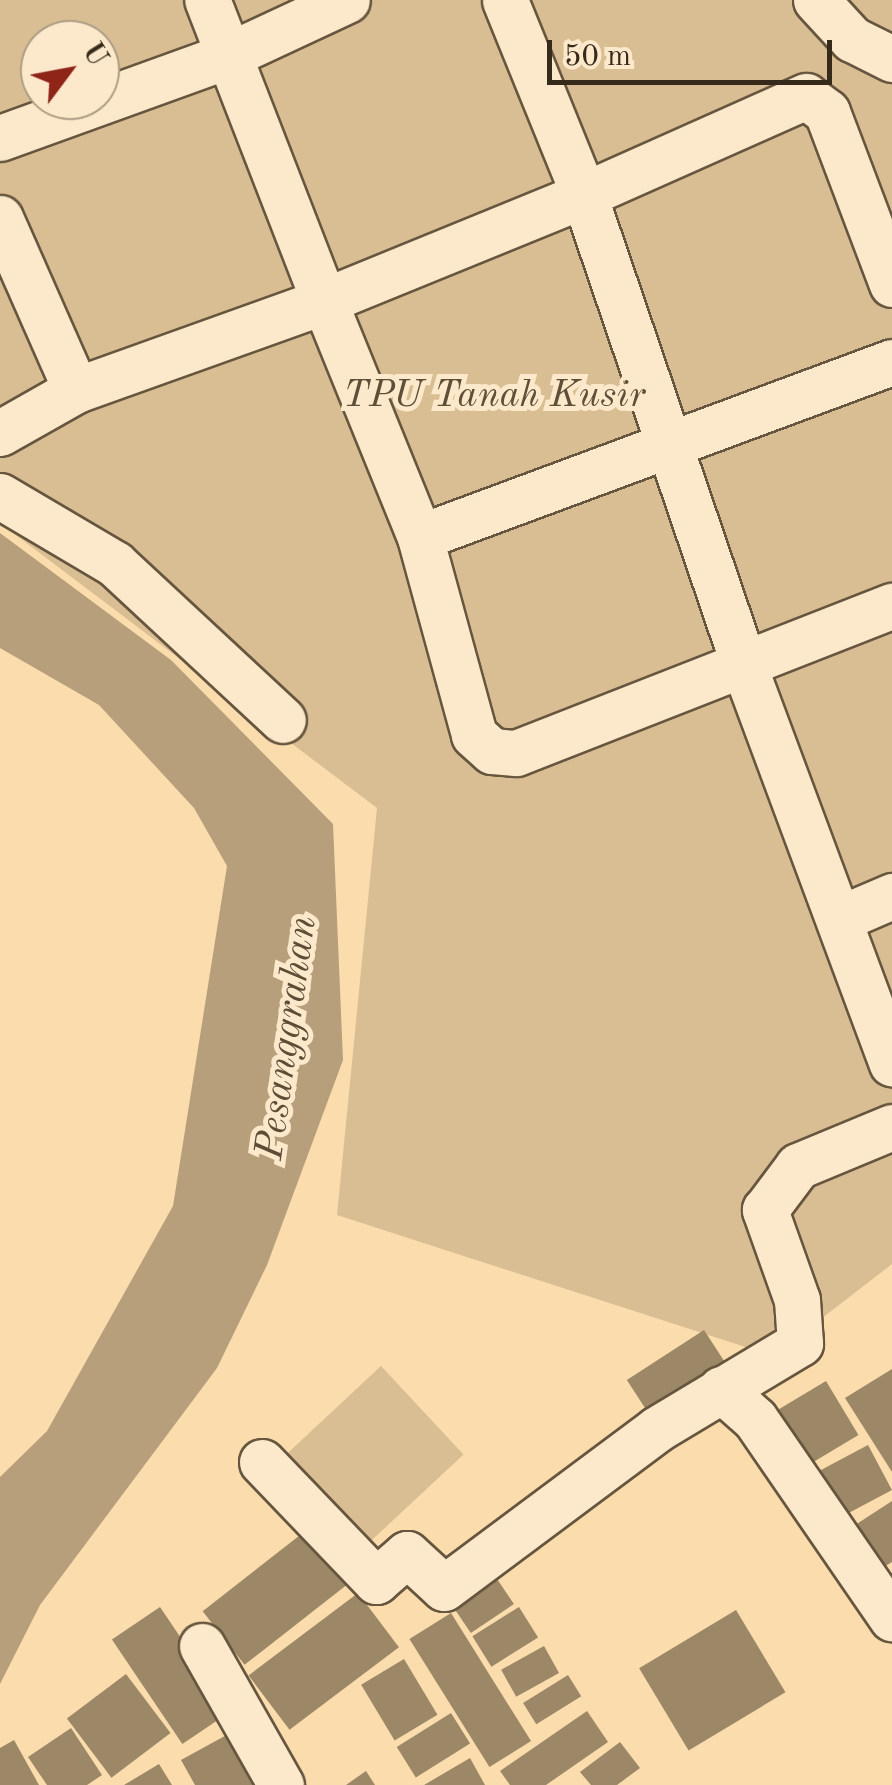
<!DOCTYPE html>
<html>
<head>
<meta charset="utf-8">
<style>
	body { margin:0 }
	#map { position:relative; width:892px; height:1785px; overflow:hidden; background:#fadcad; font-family:"Old Standard TT",serif }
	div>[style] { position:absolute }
	.green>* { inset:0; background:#d9be94; transform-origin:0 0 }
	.water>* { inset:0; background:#b79f7b }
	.building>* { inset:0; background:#9c8766; transform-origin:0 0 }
	.roads { filter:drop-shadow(2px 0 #67563f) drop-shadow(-2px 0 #67563f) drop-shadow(0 2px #67563f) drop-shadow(0 -2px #67563f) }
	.minor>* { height:45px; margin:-22.5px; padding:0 22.5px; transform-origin:22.5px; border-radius:22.5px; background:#fce8ca }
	span { translate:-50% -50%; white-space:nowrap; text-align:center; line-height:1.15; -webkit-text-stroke:10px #fce8ca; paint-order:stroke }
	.park-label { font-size:38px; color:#5f4f38; font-style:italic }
	.water-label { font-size:40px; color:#5d4d37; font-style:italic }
	.north { position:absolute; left:20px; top:20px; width:100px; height:100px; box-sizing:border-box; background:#fce8ca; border:2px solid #ad9c84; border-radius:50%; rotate:58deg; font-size:28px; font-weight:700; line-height:40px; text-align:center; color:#362a1a }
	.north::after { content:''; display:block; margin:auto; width:35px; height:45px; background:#8f2418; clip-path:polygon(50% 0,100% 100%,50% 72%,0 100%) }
	.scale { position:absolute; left:547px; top:40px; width:285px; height:45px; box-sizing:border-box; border:5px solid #362a1a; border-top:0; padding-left:12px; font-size:30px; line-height:35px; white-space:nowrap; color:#362a1a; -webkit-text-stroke:8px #fce8ca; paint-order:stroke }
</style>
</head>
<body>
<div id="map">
	<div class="green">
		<div style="clip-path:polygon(evenodd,0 0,892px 0,892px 1264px,773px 1356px,337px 1215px,377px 808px,0 523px,0 0,40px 40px,100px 40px,100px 100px,40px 100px,40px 40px)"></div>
		<div style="left:381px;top:1366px;width:121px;height:137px;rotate:47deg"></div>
	</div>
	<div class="water">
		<div style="clip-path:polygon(0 533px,171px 660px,333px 824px,343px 1060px,267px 1265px,217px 1368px,40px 1605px,0 1684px,0 1477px,47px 1431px,173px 1206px,227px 866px,194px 808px,99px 705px,0 648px)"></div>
	</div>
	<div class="building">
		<div style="left:704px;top:1330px;width:48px;height:92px;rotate:57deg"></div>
		<div style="clip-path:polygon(892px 1369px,892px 1472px,845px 1398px)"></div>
		<div style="left:826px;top:1381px;width:63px;height:56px;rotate:59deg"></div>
		<div style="left:868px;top:1445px;width:51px;height:57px;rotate:62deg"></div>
		<div style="clip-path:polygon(892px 1501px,892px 1562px,876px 1572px,849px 1529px)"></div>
		<div style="left:313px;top:1525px;width:68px;height:140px;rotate:52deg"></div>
		<div style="left:491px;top:1570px;width:41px;height:52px;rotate:56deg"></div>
		<div style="left:358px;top:1593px;width:68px;height:137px;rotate:53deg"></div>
		<div style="left:160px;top:1607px;width:126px;height:58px;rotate:56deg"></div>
		<div style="left:519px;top:1607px;width:36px;height:55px;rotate:58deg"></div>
		<div style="left:736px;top:1610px;width:96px;height:113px;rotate:59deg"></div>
		<div style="left:451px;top:1613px;width:151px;height:49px;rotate:58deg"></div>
		<div style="left:544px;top:1646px;width:31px;height:49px;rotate:61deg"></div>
		<div style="left:404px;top:1659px;width:65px;height:50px;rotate:59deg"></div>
		<div style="left:126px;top:1674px;width:74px;height:74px;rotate:53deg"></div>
		<div style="left:568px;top:1675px;width:25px;height:53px;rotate:58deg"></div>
		<div style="clip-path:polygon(587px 1711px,608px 1742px,546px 1785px,510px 1785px,500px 1771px)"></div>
		<div style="left:451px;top:1713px;width:36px;height:64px;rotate:58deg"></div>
		<div style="clip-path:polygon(243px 1726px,275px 1785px,195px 1785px,181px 1760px)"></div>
		<div style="clip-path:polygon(71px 1728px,102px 1775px,87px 1785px,47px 1785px,28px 1757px)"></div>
		<div style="clip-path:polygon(14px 1740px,39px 1785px,0 1785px,0 1748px)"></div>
		<div style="clip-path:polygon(620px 1742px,640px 1768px,617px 1785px,591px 1785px,580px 1772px)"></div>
		<div style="clip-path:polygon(470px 1758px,485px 1785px,424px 1785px)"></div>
		<div style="clip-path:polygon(159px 1764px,172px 1785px,124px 1785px)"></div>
		<div style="clip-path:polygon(366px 1771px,375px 1785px,346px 1785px)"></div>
	</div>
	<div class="roads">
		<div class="minor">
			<div style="left:816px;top:0;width:53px;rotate:47.3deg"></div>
			<div style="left:852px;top:39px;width:45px;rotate:26.6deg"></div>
			<div style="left:0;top:138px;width:244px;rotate:-19.9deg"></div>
			<div style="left:229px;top:55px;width:130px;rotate:-25deg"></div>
			<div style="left:0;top:218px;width:188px;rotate:66.2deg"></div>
			<div style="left:76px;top:390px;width:263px;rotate:-19.7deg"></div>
			<div style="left:324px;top:301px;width:323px;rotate:-111.2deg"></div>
			<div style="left:892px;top:284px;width:184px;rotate:-110.7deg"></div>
			<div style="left:827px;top:112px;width:26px;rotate:-143deg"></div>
			<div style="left:806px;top:96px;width:243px;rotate:156deg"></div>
			<div style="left:584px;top:195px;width:497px;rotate:71.2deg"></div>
			<div style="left:744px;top:666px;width:424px;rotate:69.6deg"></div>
			<div style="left:892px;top:362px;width:503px;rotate:159.66deg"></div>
			<div style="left:420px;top:537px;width:205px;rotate:74.7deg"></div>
			<div style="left:474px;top:735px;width:24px;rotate:42deg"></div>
			<div style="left:492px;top:751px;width:24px;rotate:5deg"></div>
			<div style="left:516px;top:753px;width:404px;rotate:-21.4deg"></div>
			<div style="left:0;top:433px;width:87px;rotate:-29.5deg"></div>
			<div style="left:0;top:496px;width:134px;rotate:30.6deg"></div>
			<div style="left:115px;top:564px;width:229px;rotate:42.9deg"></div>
			<div style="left:420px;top:537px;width:255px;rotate:-112.1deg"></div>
			<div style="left:324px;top:301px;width:281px;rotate:-22.2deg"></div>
			<div style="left:584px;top:195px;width:210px;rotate:-112.1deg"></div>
			<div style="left:841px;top:918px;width:56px;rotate:-23.3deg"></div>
			<div style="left:721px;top:1389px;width:45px;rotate:41.4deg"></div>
			<div style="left:755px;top:1419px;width:242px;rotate:55.5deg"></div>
			<div style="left:262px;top:1462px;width:165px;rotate:46.2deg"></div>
			<div style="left:376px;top:1581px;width:41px;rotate:-41.1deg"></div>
			<div style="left:407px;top:1554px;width:50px;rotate:42.6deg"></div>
			<div style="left:444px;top:1588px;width:266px;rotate:-36.7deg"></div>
			<div style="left:657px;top:1429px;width:167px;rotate:-31deg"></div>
			<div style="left:800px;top:1343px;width:43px;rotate:-94deg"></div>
			<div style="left:797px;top:1300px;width:96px;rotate:-109.6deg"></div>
			<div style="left:765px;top:1210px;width:55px;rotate:-53.1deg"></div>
			<div style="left:798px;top:1166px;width:102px;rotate:-22.5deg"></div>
			<div style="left:202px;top:1646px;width:160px;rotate:60.4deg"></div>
		</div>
	</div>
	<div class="park-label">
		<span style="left:494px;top:397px">TPU Tanah Kusir</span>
	</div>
	<div class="water-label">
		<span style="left:288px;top:1038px;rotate:-82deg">Pesanggrahan</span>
	</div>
	<div class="north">U</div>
	<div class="scale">50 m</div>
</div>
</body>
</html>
